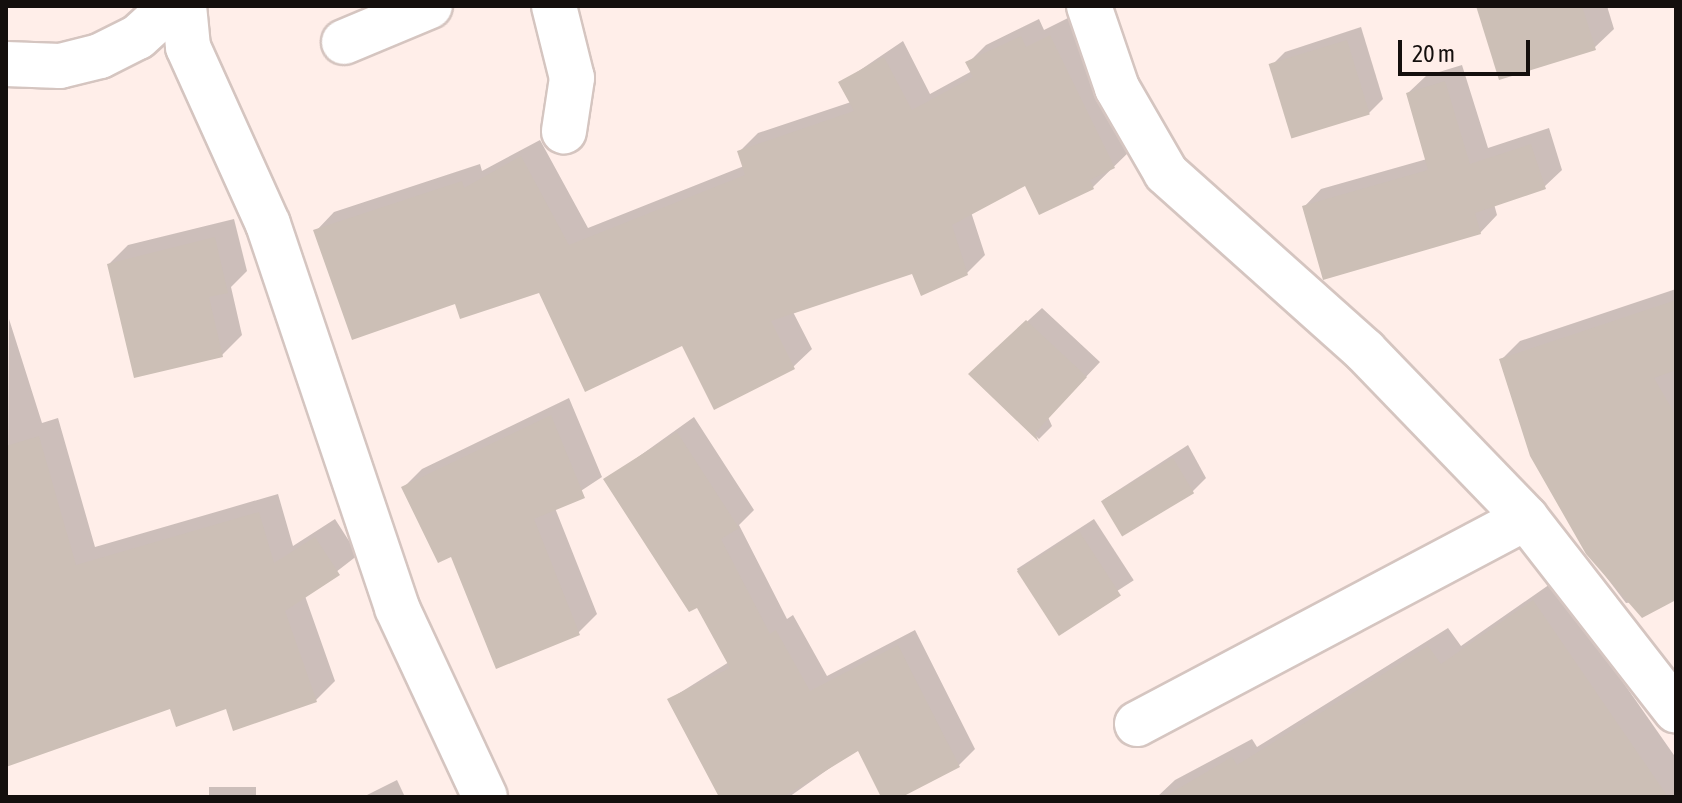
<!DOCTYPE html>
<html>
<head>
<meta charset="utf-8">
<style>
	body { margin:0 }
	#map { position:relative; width:1682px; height:803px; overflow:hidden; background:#ffeee9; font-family:"Asap Condensed",sans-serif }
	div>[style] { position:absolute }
	.shadow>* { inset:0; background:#0003; transform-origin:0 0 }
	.building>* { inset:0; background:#ccbfb6; transform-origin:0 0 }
	.roads { filter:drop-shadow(2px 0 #d5c5c0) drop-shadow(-2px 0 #d5c5c0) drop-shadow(0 2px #d5c5c0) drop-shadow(0 -2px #d5c5c0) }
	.minor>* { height:44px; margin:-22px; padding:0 22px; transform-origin:22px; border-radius:22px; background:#fff }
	span { translate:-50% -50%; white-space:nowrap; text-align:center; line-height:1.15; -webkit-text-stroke:6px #ffeee9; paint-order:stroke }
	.frame { position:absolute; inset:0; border:8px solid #140f0d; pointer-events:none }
	.scale { position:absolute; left:1398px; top:40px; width:132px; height:36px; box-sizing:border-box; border:4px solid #140f0d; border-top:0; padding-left:10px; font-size:24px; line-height:28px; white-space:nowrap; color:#140f0d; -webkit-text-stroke:6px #ffeee9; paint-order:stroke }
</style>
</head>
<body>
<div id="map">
	<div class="shadow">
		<div style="clip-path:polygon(1479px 6px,1607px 6px,1614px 29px,1594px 48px)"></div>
		<div style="clip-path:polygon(1068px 18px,1132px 149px,1093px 187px,1026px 183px,971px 212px,985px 255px,967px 273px,913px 271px,793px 312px,812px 349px,793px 367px,683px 343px,540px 290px,456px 301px,316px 231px,334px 212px,480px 164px,482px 171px,540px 140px,588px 228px,744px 166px,740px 151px,758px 133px,851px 102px,841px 83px,903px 41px,930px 94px,972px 71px,968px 63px,986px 45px,1039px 19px,1044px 30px)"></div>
		<div style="clip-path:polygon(1361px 27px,1383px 99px,1369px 113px,1271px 66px,1285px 52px)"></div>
		<div style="clip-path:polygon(1462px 65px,1488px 148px,1549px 128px,1562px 170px,1544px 187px,1494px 204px,1497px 215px,1480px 233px,1304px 207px,1321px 189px,1427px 159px,1408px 93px,1426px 76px)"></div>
		<div style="clip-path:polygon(234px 219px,247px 271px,231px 287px,242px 335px,222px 355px,109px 264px,128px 245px)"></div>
		<div style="clip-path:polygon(1676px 289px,1676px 597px,1626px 603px,1588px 553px,1501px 360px,1520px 341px)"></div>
		<div style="clip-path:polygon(1042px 308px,1100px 362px,1048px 417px,1052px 426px,1039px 439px,970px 374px)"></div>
		<div style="clip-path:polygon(9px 319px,42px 423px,58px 418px,95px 547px,278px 494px,293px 546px,335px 519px,358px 555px,305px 596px,335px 681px,316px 700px,259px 689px,172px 706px,6px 765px)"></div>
		<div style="clip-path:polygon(569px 398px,602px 477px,555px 508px,597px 614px,578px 633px,452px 554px,404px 487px,422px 469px)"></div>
		<div style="clip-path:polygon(694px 417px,754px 510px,739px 525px,787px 619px,793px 615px,827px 676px,915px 630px,975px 749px,959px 765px,883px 797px,858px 748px,789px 797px,721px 797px,670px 699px,729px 662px,698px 605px,606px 480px)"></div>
		<div style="clip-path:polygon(1188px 445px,1206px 478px,1192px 492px,1103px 500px)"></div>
		<div style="left:1094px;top:519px;width:73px;height:92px;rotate:57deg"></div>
		<div style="clip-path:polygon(1553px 582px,1676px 758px,1676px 797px,1157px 797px,1175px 780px,1252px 739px,1257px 747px,1448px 628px,1461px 646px)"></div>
		<div style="clip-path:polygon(397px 780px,405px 797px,363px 797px)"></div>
		<div style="left:209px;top:787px;width:47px;height:12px"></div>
	</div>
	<div class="building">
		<div style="clip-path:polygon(1476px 6px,1582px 6px,1596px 50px,1499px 80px)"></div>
		<div style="clip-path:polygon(1050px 35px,1115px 168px,1090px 180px,1094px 189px,1039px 215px,1025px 186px,952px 225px,968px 275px,921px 296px,912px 274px,771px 321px,795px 369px,714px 410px,682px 346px,585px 392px,539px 293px,460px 319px,455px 304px,352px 340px,313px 230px,462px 181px,464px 188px,521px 156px,569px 245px,745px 175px,737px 151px,854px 111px,838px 82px,884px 57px,912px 110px,973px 77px,965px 62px,1021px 36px,1026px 47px)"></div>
		<div style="left:1347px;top:40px;width:78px;height:82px;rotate:73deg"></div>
		<div style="clip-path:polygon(1445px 81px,1470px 164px,1531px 144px,1546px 189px,1475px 213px,1481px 234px,1323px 280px,1302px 206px,1428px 170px,1406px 93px)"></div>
		<div style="clip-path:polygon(215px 237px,228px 293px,209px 297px,223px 357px,134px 378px,107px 264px)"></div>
		<div style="clip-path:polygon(1676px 300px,1676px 370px,1654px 378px,1676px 416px,1676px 600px,1642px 618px,1586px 554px,1530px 456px,1499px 359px)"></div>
		<div style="clip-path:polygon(1026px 320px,1087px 377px,1035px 433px,1039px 442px,968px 374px)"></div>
		<div style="clip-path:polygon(551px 415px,585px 498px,534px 519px,580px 635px,496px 669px,451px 557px,438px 563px,401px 487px)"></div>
		<div style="clip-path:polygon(677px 432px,739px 528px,721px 539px,770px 634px,776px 630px,810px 691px,898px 645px,960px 767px,902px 797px,881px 797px,858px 751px,783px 797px,719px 797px,667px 699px,730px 668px,697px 608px,689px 612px,603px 479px)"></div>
		<div style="clip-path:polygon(39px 436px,76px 565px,259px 512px,274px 563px,315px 537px,340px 575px,285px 611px,317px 702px,233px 731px,226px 709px,176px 727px,170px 709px,6px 767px,6px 446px)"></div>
		<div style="left:1173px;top:458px;width:41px;height:84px;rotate:59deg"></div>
		<div style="left:1079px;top:531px;width:77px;height:74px;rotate:57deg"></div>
		<div style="clip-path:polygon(1533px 600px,1668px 797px,1164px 797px,1232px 757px,1237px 765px,1428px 646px,1441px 664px)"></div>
	</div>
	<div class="roads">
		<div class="minor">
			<div style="left:184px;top:6px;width:41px;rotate:84.4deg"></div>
			<div style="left:188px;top:47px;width:194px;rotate:65.7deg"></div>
			<div style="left:268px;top:224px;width:405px;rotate:71.4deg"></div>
			<div style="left:397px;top:608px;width:208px;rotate:65deg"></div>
			<div style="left:554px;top:6px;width:74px;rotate:76deg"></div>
			<div style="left:572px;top:78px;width:54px;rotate:98.6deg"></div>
			<div style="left:1089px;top:6px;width:87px;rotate:71.1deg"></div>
			<div style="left:1117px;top:88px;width:98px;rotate:60deg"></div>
			<div style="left:1166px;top:173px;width:267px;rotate:41.8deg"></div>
			<div style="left:1365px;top:351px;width:232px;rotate:46deg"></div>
			<div style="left:1526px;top:518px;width:244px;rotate:52.1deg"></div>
			<div style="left:344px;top:42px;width:93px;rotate:-22.7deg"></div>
			<div style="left:6px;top:64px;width:54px;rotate:2.1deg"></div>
			<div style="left:60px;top:66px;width:41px;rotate:-14deg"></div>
			<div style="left:100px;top:56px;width:42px;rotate:-26.6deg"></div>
			<div style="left:138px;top:37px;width:46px;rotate:-42.4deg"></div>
			<div style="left:1137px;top:724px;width:440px;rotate:-27.9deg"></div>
		</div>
	</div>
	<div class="frame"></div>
	<div class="scale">20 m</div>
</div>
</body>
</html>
